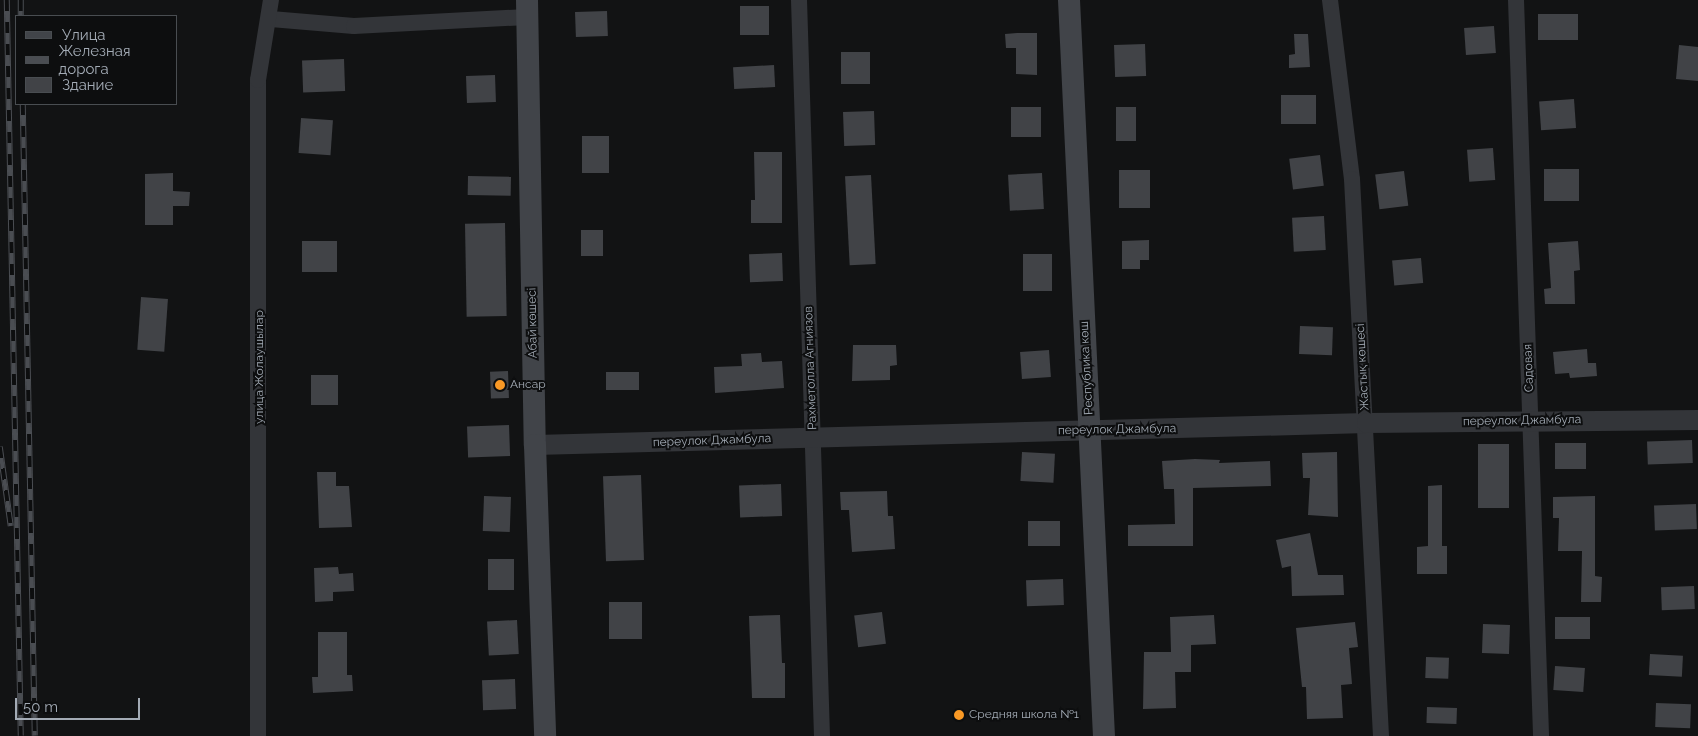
<!DOCTYPE html>
<html>
<head>
<meta charset="utf-8">
<style>
	body { margin:0 }
	#map { position:relative; width:1698px; height:736px; overflow:hidden; background:#121314; font-family:Raleway,sans-serif }
	div>[style] { position:absolute }
	.building>* { inset:0; background:#414347; transform-origin:0 0 }
	.minor>* { height:16px; margin:-8px; padding:0 8px; transform-origin:8px; border-radius:8px; background:#333539 }
	.tertiary>* { height:20px; margin:-10px; padding:0 10px; transform-origin:10px; border-radius:10px; background:#333539 }
	.secondary>* { height:22px; margin:-11px; padding:0 11px; transform-origin:11px; border-radius:11px; background:#414449 }
	.rail>* { height:5.5px; margin-top:-2.75px; transform-origin:0; background:repeating-linear-gradient(90deg,#0d0e0f 0 11px,#4a4d52 0 22px); box-sizing:border-box; border-block:1px solid #4a4d52 }
	.dots>* { width:14px; height:14px; translate:-50% -50%; box-sizing:border-box; border:2px solid #0d0e0f; border-radius:50% }
	span { translate:-50% -50%; white-space:nowrap; text-align:center; line-height:1.15; -webkit-text-stroke:4px #0d0e0f; paint-order:stroke }
	.street-label { font-size:12px; color:#a3abb5 }
	.poi-label { font-size:12px; color:#a3abb5 }
	.left { translate:0 -50%; text-align:left }
	.legend { position:absolute; left:15px; top:15px; width:162px; height:90px; box-sizing:border-box; background:#0d0e0f; border:1px solid #494d51; margin:0; padding:6px 9px; list-style:none; font-size:15px; color:#a3abb5 }
	.legend li { display:flex; align-items:center; gap:10px; height:25px }
	.legend b { width:25px; border:1px solid #494d51 }
	.scale { position:absolute; left:15px; top:698px; width:125px; height:22px; box-sizing:border-box; border:2px solid #a3abb5; border-top:0; padding-left:6px; font-size:15px; line-height:18px; white-space:nowrap; color:#a3abb5; -webkit-text-stroke:4px #0d0e0f; paint-order:stroke }
</style>
</head>
<body>
<div id="map">
	<div class="building">
		<div style="left:740px;top:6px;width:29px;height:29px"></div>
		<div style="left:607px;top:11px;width:25px;height:32px;rotate:88deg"></div>
		<div style="left:1578px;top:14px;width:26px;height:40px;rotate:90deg"></div>
		<div style="left:1494px;top:26px;width:27px;height:30px;rotate:86deg"></div>
		<div style="clip-path:polygon(1017px 33px,1037px 33px,1037px 75px,1016px 74px,1016px 48px,1006px 48px,1005px 34px)"></div>
		<div style="clip-path:polygon(1294px 34px,1308px 34px,1310px 67px,1289px 68px,1289px 55px,1295px 54px)"></div>
		<div style="left:1145px;top:44px;width:32px;height:31px;rotate:88deg"></div>
		<div style="clip-path:polygon(1679px 45px,1698px 47px,1698px 81px,1676px 79px)"></div>
		<div style="left:841px;top:52px;width:29px;height:32px"></div>
		<div style="left:344px;top:59px;width:32px;height:42px;rotate:88deg"></div>
		<div style="left:774px;top:65px;width:22px;height:41px;rotate:87deg"></div>
		<div style="left:495px;top:75px;width:27px;height:29px;rotate:88deg"></div>
		<div style="left:1316px;top:95px;width:29px;height:35px;rotate:90deg"></div>
		<div style="left:1574px;top:99px;width:29px;height:35px;rotate:86deg"></div>
		<div style="left:1011px;top:107px;width:30px;height:30px"></div>
		<div style="left:1116px;top:107px;width:20px;height:34px"></div>
		<div style="left:874px;top:111px;width:34px;height:31px;rotate:88deg"></div>
		<div style="left:301px;top:118px;width:32px;height:35px;rotate:4deg"></div>
		<div style="left:582px;top:136px;width:27px;height:37px"></div>
		<div style="left:1493px;top:148px;width:32px;height:26px;rotate:86deg"></div>
		<div style="clip-path:polygon(754px 152px,782px 152px,782px 223px,751px 223px,751px 200px,755px 200px)"></div>
		<div style="left:1320px;top:155px;width:31px;height:31px;rotate:83deg"></div>
		<div style="left:1544px;top:169px;width:35px;height:32px"></div>
		<div style="left:1119px;top:170px;width:31px;height:38px"></div>
		<div style="left:1404px;top:171px;width:35px;height:29px;rotate:83deg"></div>
		<div style="clip-path:polygon(173px 173px,173px 191px,190px 192px,189px 206px,173px 206px,173px 225px,145px 225px,145px 174px)"></div>
		<div style="left:1042px;top:173px;width:36px;height:34px;rotate:87deg"></div>
		<div style="left:871px;top:175px;width:89px;height:26px;rotate:87deg"></div>
		<div style="left:468px;top:176px;width:43px;height:19px;rotate:1deg"></div>
		<div style="left:1324px;top:216px;width:34px;height:32px;rotate:87deg"></div>
		<div style="left:505px;top:223px;width:93px;height:40px;rotate:89deg"></div>
		<div style="left:581px;top:230px;width:22px;height:26px"></div>
		<div style="clip-path:polygon(1149px 240px,1149px 260px,1140px 260px,1140px 269px,1122px 269px,1122px 241px)"></div>
		<div style="left:337px;top:241px;width:31px;height:35px;rotate:90deg"></div>
		<div style="clip-path:polygon(1578px 241px,1580px 270px,1574px 271px,1575px 304px,1545px 304px,1544px 289px,1551px 288px,1548px 243px)"></div>
		<div style="left:782px;top:253px;width:28px;height:33px;rotate:88deg"></div>
		<div style="left:1023px;top:254px;width:29px;height:37px"></div>
		<div style="left:1421px;top:258px;width:25px;height:29px;rotate:85deg"></div>
		<div style="left:141px;top:297px;width:27px;height:53px;rotate:4deg"></div>
		<div style="left:1300px;top:326px;width:33px;height:28px;rotate:2deg"></div>
		<div style="clip-path:polygon(853px 345px,896px 345px,897px 365px,890px 366px,890px 380px,852px 381px)"></div>
		<div style="clip-path:polygon(1587px 349px,1588px 363px,1596px 363px,1597px 376px,1570px 378px,1569px 373px,1555px 374px,1553px 352px)"></div>
		<div style="left:1049px;top:350px;width:27px;height:29px;rotate:86deg"></div>
		<div style="clip-path:polygon(761px 353px,762px 362px,782px 361px,784px 388px,715px 393px,714px 367px,742px 366px,741px 354px)"></div>
		<div style="left:508px;top:371px;width:27px;height:18px;rotate:88deg"></div>
		<div style="left:639px;top:372px;width:18px;height:33px;rotate:90deg"></div>
		<div style="left:311px;top:375px;width:27px;height:30px"></div>
		<div style="left:509px;top:425px;width:31px;height:42px;rotate:88deg"></div>
		<div style="left:1692px;top:440px;width:23px;height:45px;rotate:88deg"></div>
		<div style="left:1555px;top:443px;width:31px;height:26px"></div>
		<div style="left:1478px;top:444px;width:31px;height:64px"></div>
		<div style="left:1022px;top:452px;width:33px;height:29px;rotate:3deg"></div>
		<div style="clip-path:polygon(1337px 452px,1338px 517px,1308px 515px,1310px 478px,1303px 478px,1302px 453px)"></div>
		<div style="clip-path:polygon(1195px 459px,1220px 460px,1219px 463px,1270px 461px,1271px 486px,1193px 488px,1193px 546px,1128px 546px,1128px 525px,1175px 524px,1174px 489px,1164px 489px,1162px 461px)"></div>
		<div style="clip-path:polygon(317px 472px,336px 472px,336px 486px,349px 486px,352px 527px,319px 528px)"></div>
		<div style="left:641px;top:475px;width:85px;height:38px;rotate:88deg"></div>
		<div style="left:781px;top:484px;width:32px;height:42px;rotate:88deg"></div>
		<div style="clip-path:polygon(1442px 485px,1442px 546px,1447px 546px,1447px 574px,1417px 574px,1417px 547px,1428px 546px,1428px 486px)"></div>
		<div style="clip-path:polygon(887px 491px,888px 516px,893px 516px,895px 549px,852px 552px,849px 510px,841px 510px,840px 492px)"></div>
		<div style="left:484px;top:496px;width:27px;height:35px;rotate:2deg"></div>
		<div style="clip-path:polygon(1595px 496px,1595px 576px,1602px 577px,1601px 602px,1581px 602px,1582px 551px,1558px 551px,1559px 518px,1553px 518px,1553px 497px)"></div>
		<div style="left:1696px;top:504px;width:25px;height:42px;rotate:88deg"></div>
		<div style="left:1028px;top:521px;width:32px;height:25px"></div>
		<div style="clip-path:polygon(1310px 533px,1318px 575px,1343px 575px,1344px 595px,1292px 596px,1291px 566px,1282px 568px,1276px 540px)"></div>
		<div style="left:488px;top:559px;width:26px;height:31px"></div>
		<div style="clip-path:polygon(338px 567px,339px 574px,353px 573px,354px 591px,333px 592px,333px 601px,315px 602px,314px 568px)"></div>
		<div style="left:1063px;top:579px;width:26px;height:37px;rotate:88deg"></div>
		<div style="left:1694px;top:586px;width:23px;height:33px;rotate:88deg"></div>
		<div style="left:609px;top:602px;width:33px;height:37px"></div>
		<div style="left:882px;top:612px;width:32px;height:28px;rotate:83deg"></div>
		<div style="clip-path:polygon(780px 615px,782px 663px,785px 663px,785px 698px,752px 698px,749px 616px)"></div>
		<div style="clip-path:polygon(1214px 615px,1216px 644px,1191px 645px,1191px 672px,1175px 672px,1176px 708px,1143px 709px,1144px 652px,1171px 652px,1170px 617px)"></div>
		<div style="left:1555px;top:617px;width:35px;height:22px"></div>
		<div style="left:517px;top:620px;width:34px;height:30px;rotate:87deg"></div>
		<div style="clip-path:polygon(1355px 622px,1358px 647px,1349px 648px,1352px 684px,1341px 685px,1343px 718px,1307px 719px,1306px 687px,1302px 687px,1296px 628px)"></div>
		<div style="left:1483px;top:624px;width:27px;height:29px;rotate:2deg"></div>
		<div style="clip-path:polygon(318px 632px,347px 632px,347px 675px,352px 675px,353px 691px,313px 693px,312px 677px,318px 677px)"></div>
		<div style="left:1650px;top:654px;width:33px;height:21px;rotate:3deg"></div>
		<div style="left:1426px;top:657px;width:23px;height:21px;rotate:2deg"></div>
		<div style="left:1555px;top:666px;width:30px;height:24px;rotate:4deg"></div>
		<div style="left:515px;top:679px;width:30px;height:33px;rotate:88deg"></div>
		<div style="left:1656px;top:703px;width:35px;height:24px;rotate:2deg"></div>
		<div style="left:1427px;top:707px;width:30px;height:16px;rotate:2deg"></div>
	</div>
	<div class="minor">
		<div style="left:799px;top:0;width:736px;rotate:88.21deg"></div>
		<div style="left:1330px;top:0;width:180px;rotate:83deg"></div>
		<div style="left:1352px;top:179px;width:558px;rotate:87.02deg"></div>
		<div style="left:1516px;top:0;width:736px;rotate:88.05deg"></div>
		<div style="left:271px;top:19px;width:83px;rotate:4.8deg"></div>
		<div style="left:354px;top:26px;width:174px;rotate:-3deg"></div>
		<div style="left:258px;top:736px;width:656px;rotate:-90deg"></div>
		<div style="left:258px;top:80px;width:81px;rotate:-80.8deg"></div>
	</div>
	<div class="tertiary">
		<div style="left:535px;top:445px;width:832px;rotate:-1.51deg"></div>
		<div style="left:1367px;top:423px;width:331px;rotate:-0.5deg"></div>
	</div>
	<div class="secondary">
		<div style="left:527px;top:0;width:445px;rotate:89deg"></div>
		<div style="left:535px;top:445px;width:291px;rotate:88deg"></div>
		<div style="left:1069px;top:0;width:737px;rotate:87.28deg"></div>
	</div>
	<div class="rail">
		<div style="left:7px;top:0;width:736px;rotate:88.91deg"></div>
		<div style="left:21px;top:0;width:16px;rotate:90deg"></div>
		<div style="left:23px;top:104px;width:632px;rotate:88.91deg"></div>
		<div style="left:0;top:447px;width:80px;rotate:82.1deg"></div>
	</div>
	<div class="dots">
		<div style="left:500px;top:385px;background:#f99925"></div>
		<div style="left:959px;top:715px;background:#f99925"></div>
	</div>
	<div class="street-label">
		<span style="left:533px;top:323px;rotate:-91deg">Абай көшесі</span>
		<span style="left:260px;top:367px;rotate:-90deg">улица Жолаушылар</span>
		<span style="left:1363px;top:367px;rotate:-93deg">Жастық көшесі</span>
		<span style="left:811px;top:368px;rotate:-92deg">Рахметолла Агниязов</span>
		<span style="left:1087px;top:368px;rotate:-93deg">Республика көш</span>
		<span style="left:1529px;top:368px;rotate:-92deg">Садовая</span>
		<span style="left:1522px;top:421px;rotate:-1deg">переулок Джамбула</span>
		<span style="left:1117px;top:430px;rotate:-1deg">переулок Джамбула</span>
		<span style="left:712px;top:441px;rotate:-2deg">переулок Джамбула</span>
	</div>
	<div class="poi-label">
		<span class="left" style="left:510px;top:385px">Ансар</span>
		<span class="left" style="left:969px;top:715px">Средняя школа №1</span>
	</div>
	<ul class="legend">
	<li><b style="height:6px;background:#414449"></b>Улица</li>
	<li><b style="height:6px;background:#4a4d52"></b>Железная дорога</li>
	<li><b style="height:14px;background:#414347"></b>Здание</li>
	</ul>
	<div class="scale">50 m</div>
</div>
</body>
</html>
